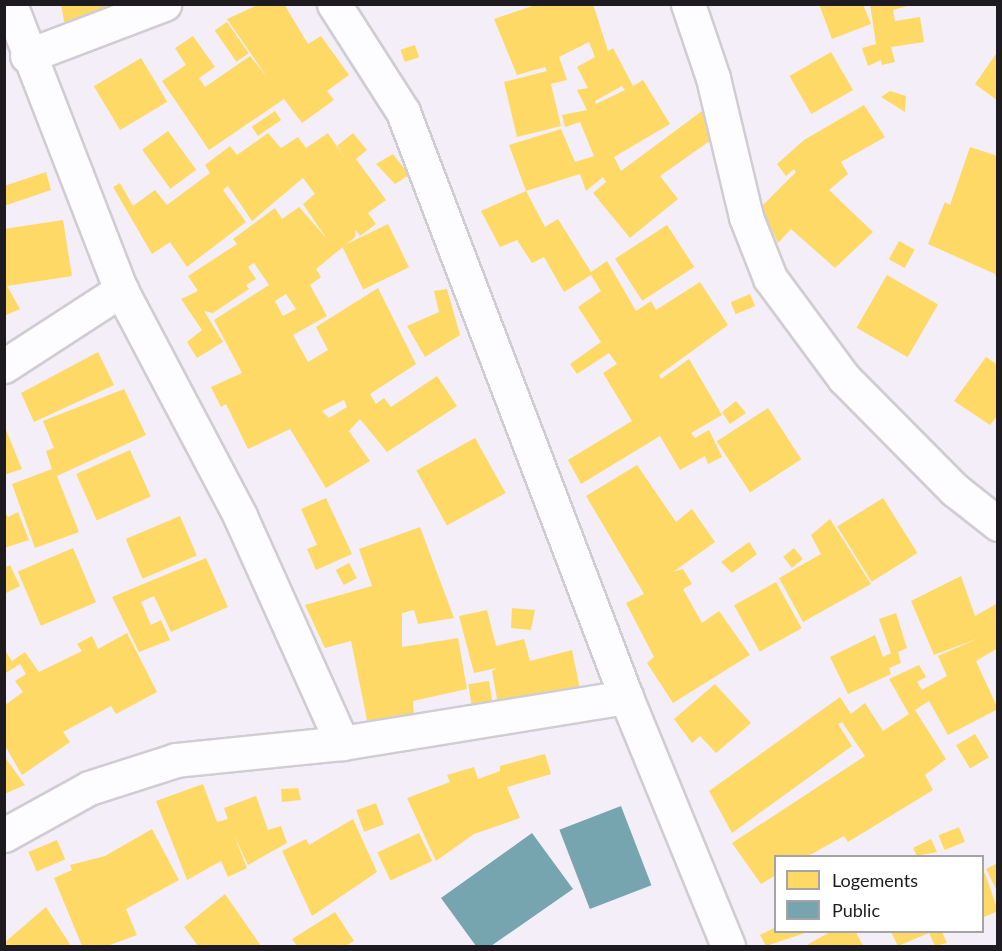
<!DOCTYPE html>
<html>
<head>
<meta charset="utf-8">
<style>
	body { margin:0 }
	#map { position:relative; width:1002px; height:951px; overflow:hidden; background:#f3eef8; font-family:Lato,sans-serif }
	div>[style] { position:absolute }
	.homes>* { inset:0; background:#ffd966; transform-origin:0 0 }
	.public>* { inset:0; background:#76a5af; transform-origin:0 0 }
	.roads { filter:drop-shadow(2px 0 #d0ccd4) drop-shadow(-2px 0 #d0ccd4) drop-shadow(0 2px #d0ccd4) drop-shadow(0 -2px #d0ccd4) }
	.minor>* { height:33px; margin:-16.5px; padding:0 16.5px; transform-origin:16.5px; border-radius:16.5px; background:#fdfcfe }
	span { translate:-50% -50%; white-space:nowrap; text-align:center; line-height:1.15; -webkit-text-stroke:6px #fff; paint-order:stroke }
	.frame { position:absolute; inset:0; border:6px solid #1d1a20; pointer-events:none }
	.legend { position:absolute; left:774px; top:855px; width:210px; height:78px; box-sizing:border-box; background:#fff; border:2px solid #a5a3a6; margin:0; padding:8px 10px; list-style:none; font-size:18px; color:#1d1a20 }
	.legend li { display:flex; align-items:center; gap:12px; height:30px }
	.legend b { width:30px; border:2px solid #a5a3a6 }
</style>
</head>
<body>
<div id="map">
	<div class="homes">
		<div style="clip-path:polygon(61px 4px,105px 4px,107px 18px,65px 27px)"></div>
		<div style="clip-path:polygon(260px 4px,284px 4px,308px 44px,321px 36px,349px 75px,327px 91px,334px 100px,302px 123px,284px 99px,209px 150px,162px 81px,186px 65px,175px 48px,193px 36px,215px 67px,199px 78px,205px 87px,250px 56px,267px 77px,227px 19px)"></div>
		<div style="clip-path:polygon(evenodd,538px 4px,593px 4px,608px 51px,613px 48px,633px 86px,643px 80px,670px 124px,614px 157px,621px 171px,702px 111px,714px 138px,660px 176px,678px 199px,630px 238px,593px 193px,606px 182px,603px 177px,586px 191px,580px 174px,526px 191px,545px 227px,558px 219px,591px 272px,607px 261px,636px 311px,651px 301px,656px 310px,700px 282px,728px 325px,659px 375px,661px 379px,689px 359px,722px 415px,691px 433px,695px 438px,709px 430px,722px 457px,708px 464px,705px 456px,680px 470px,660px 436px,581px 484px,568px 460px,632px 421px,603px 373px,617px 364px,609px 353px,577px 374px,570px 364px,601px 342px,578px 307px,601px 291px,591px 275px,564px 292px,544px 257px,532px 263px,517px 240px,500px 247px,481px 211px,526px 191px,509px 145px,561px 129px,575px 162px,594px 156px,580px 122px,565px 127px,562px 115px,587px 110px,577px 90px,588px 88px,577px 67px,595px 57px,589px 42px,559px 57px,567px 80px,551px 84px,561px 126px,517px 137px,504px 82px,547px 71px,545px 67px,517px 75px,494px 19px,538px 4px,622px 86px,625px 90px,596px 104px,595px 101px,622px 86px)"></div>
		<div style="clip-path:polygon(819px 4px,863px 4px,871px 24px,832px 39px)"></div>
		<div style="clip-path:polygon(870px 4px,914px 4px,893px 10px,895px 21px,920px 17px,924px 42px,891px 47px,895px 62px,882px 65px,881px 60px,868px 66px,862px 48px,876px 44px)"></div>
		<div style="left:227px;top:22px;width:38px;height:15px;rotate:55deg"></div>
		<div style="left:415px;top:45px;width:13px;height:15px;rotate:72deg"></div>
		<div style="clip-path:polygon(998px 51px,998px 101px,975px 84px)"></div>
		<div style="left:831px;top:52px;width:44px;height:48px;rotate:60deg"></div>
		<div style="left:141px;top:58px;width:51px;height:55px;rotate:59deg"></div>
		<div style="clip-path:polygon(890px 91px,906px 96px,905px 112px,881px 97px)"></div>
		<div style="clip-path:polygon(864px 105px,885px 137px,841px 162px,848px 174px,829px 190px,873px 232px,835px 268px,791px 229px,778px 243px,761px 207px,796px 172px,794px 169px,786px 176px,777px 164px,804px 140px)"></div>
		<div style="left:275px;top:111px;width:11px;height:28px;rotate:56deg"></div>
		<div style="left:168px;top:131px;width:48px;height:32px;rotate:54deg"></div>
		<div style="clip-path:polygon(evenodd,268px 133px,281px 148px,298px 137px,306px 148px,328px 133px,349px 165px,337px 146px,353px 133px,367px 150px,356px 159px,386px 200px,368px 213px,376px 224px,360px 236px,356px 230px,355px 237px,316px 269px,321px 277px,310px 285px,327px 316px,293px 335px,308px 362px,328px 350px,316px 327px,378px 288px,416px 364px,370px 394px,376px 404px,384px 398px,391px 407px,437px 376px,457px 406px,387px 452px,360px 419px,349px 431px,370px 461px,326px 488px,290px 429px,248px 449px,226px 404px,221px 407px,211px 387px,242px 373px,214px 320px,269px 285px,254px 263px,248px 267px,256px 279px,246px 285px,249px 289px,213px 313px,204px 311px,223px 342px,197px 358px,187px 342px,202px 330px,181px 299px,198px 291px,188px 276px,237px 244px,233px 239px,275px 208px,282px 219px,299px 207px,327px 239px,303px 204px,315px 194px,303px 178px,252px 221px,228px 186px,223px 190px,246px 222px,187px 267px,170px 242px,152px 254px,113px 187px,120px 183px,133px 206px,155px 190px,167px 205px,210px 173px,205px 165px,230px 146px,237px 155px,268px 133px,286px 294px,296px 309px,283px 316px,275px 301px,286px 294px,268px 133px,344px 400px,347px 407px,329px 418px,322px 411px,344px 400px)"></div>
		<div style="clip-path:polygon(970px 147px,998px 156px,998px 281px,995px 274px,928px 244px,945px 202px,950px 205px)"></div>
		<div style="clip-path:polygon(393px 154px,409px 175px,395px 184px,376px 164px)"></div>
		<div style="clip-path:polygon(46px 172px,51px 190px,4px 206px,4px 186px)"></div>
		<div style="clip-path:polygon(63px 220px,72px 276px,7px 286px,20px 309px,4px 316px,4px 229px)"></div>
		<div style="left:388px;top:224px;width:48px;height:51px;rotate:64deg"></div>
		<div style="left:667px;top:225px;width:50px;height:62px;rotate:57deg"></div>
		<div style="left:899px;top:241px;width:18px;height:21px;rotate:29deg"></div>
		<div style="left:887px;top:275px;width:59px;height:61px;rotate:30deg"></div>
		<div style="clip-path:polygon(447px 289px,460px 335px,425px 357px,407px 326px,439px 312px,434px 291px)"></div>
		<div style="left:750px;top:294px;width:13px;height:21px;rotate:67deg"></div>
		<div style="clip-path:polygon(98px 352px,114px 385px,34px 422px,21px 393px)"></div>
		<div style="clip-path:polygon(986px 357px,998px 365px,998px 415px,990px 425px,954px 401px)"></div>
		<div style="clip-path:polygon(124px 389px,146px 435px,57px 476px,79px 532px,35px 548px,12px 484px,52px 469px,46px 451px,54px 448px,43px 421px)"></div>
		<div style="clip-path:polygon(736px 401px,746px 413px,730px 424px,722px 412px)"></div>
		<div style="left:768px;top:408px;width:61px;height:61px;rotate:57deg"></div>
		<div style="clip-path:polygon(4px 425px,22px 469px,4px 475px)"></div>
		<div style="left:475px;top:438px;width:63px;height:67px;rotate:61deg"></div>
		<div style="left:130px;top:450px;width:51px;height:59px;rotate:66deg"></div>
		<div style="clip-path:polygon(637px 465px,676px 522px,692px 509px,715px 542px,673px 572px,683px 569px,692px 584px,683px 589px,702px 623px,719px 611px,750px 655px,673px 703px,647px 663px,654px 657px,626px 603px,644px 594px,586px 496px)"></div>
		<div style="clip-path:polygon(326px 498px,352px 554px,316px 570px,307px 549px,317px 545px,301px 509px)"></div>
		<div style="left:883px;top:498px;width:65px;height:54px;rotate:58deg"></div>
		<div style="clip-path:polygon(4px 511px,8px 517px,18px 512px,29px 540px,4px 548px)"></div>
		<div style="left:180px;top:516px;width:43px;height:59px;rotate:67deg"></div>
		<div style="clip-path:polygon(830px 519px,871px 584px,803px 622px,779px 578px,821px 554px,811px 535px)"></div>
		<div style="clip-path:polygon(420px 527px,454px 618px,418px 624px,414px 610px,402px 613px,402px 647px,458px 638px,467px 689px,413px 701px,414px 719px,368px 725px,351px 641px,325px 648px,305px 605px,372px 586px,359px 549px)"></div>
		<div style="clip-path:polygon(749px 542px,757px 554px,732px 573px,721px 562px)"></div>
		<div style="left:73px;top:548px;width:59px;height:60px;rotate:67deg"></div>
		<div style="left:794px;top:548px;width:14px;height:14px;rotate:51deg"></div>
		<div style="clip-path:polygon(206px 558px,228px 607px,171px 632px,154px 596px,141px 602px,151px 625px,161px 620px,170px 640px,139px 652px,112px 597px)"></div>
		<div style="left:349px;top:563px;width:17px;height:15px;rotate:62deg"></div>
		<div style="clip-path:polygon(10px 565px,20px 586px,4px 594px,4px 568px)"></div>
		<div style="clip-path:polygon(961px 576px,975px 616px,998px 603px,998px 648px,976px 661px,998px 709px,948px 735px,929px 701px,915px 710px,946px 759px,925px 775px,933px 790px,848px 842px,844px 836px,808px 856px,776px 856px,776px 875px,761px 884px,732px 843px,865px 756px,842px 722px,838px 724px,852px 746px,732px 833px,709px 791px,840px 697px,851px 714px,865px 703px,883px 731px,909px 714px,889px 679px,919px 665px,926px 677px,917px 682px,922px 690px,947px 676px,938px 656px,979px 638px,934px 655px,911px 601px)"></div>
		<div style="left:776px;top:582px;width:53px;height:48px;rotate:61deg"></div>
		<div style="clip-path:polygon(512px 608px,535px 610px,531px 630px,511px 628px)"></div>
		<div style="clip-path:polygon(487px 610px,496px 646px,524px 639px,530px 661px,572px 650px,581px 694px,499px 710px,492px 671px,497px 668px,474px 673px,459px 616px)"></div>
		<div style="clip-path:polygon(896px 613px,907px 648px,898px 652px,901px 663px,889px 668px,891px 674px,848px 694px,830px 657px,875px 635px,883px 657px,891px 653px,879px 619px)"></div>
		<div style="clip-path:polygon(127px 633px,157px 692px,116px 714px,111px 706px,63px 732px,70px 742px,22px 775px,5px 746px,5px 705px,23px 692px,15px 681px,26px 674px,20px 664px,4px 674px,4px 649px,12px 661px,25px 652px,39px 672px,82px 651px,77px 644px,92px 636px,98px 649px)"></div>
		<div style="left:489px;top:681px;width:31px;height:21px;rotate:81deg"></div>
		<div style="clip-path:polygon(715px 684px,751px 723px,716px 753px,700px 736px,692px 743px,674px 719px)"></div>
		<div style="left:975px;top:734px;width:27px;height:22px;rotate:59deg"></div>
		<div style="clip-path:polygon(545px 754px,551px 774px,507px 787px,520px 818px,474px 834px,436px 861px,407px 798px,450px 782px,447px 775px,474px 767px,478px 779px,500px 771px,500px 766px)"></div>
		<div style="clip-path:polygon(4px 756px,25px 785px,4px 794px)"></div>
		<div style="clip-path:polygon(203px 784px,217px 822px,228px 819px,224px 808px,256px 796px,268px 830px,281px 826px,287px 843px,248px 865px,234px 835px,247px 868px,228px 877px,221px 861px,187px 880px,156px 801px)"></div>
		<div style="clip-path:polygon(298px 788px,301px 800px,282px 802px,281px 789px)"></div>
		<div style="left:376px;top:803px;width:23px;height:21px;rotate:70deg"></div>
		<div style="clip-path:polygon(353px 819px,377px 872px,312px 916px,282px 851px,306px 839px,309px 845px)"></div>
		<div style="left:959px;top:827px;width:16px;height:22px;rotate:68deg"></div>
		<div style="clip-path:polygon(152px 829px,179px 880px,126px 909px,137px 935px,107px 946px,82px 946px,54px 878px,72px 870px,70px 865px,105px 856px)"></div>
		<div style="left:419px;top:833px;width:31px;height:46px;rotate:65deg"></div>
		<div style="clip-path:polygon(931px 839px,937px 852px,917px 856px,913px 848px)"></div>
		<div style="left:57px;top:840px;width:21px;height:31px;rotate:67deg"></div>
		<div style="clip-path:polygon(998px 863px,998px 893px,986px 869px)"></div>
		<div style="clip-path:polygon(985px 873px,998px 911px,982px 918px,982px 874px)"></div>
		<div style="clip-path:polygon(225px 894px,261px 946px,198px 946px,184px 927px)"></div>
		<div style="clip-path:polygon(46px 907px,71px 946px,4px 946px,4px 943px)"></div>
		<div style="clip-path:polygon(335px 912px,354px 941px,345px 946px,297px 946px,292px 939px)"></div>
		<div style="clip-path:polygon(776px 927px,776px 932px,808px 932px,766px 946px,760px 935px)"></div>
		<div style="clip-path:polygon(830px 932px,856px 932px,863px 946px,805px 946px)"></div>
		<div style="clip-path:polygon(891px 932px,942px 932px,947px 943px,935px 946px,929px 933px,898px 946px)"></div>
	</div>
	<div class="public">
		<div style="left:621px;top:806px;width:85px;height:66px;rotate:69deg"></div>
		<div style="clip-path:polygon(532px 833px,573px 889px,491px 946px,476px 946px,441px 898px)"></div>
	</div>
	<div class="roads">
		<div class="minor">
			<div style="left:10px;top:4px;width:307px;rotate:68.8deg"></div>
			<div style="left:121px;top:290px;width:255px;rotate:62.2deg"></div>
			<div style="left:240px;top:516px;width:249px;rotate:65.8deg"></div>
			<div style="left:334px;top:4px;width:128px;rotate:57.4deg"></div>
			<div style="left:403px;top:112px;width:626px;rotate:69.13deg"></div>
			<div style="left:626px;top:697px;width:269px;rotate:67.7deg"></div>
			<div style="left:688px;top:4px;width:78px;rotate:71.3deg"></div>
			<div style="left:713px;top:78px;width:143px;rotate:76.6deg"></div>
			<div style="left:746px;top:217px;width:66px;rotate:68.5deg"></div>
			<div style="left:770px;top:278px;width:124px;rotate:53.5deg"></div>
			<div style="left:844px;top:378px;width:158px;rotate:45.3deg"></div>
			<div style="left:955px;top:490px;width:55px;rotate:38.3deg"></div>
			<div style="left:27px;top:56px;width:147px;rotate:-20.8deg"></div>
			<div style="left:4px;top:366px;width:140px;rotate:-33deg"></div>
			<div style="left:4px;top:835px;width:97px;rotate:-28.9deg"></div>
			<div style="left:89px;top:788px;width:91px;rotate:-17.8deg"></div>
			<div style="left:176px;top:760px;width:167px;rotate:-5.8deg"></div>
			<div style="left:342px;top:743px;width:288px;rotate:-9.2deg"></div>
		</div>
	</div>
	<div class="frame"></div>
	<ul class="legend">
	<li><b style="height:16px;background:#ffd966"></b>Logements</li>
	<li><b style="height:16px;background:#76a5af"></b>Public</li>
	</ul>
</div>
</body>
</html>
